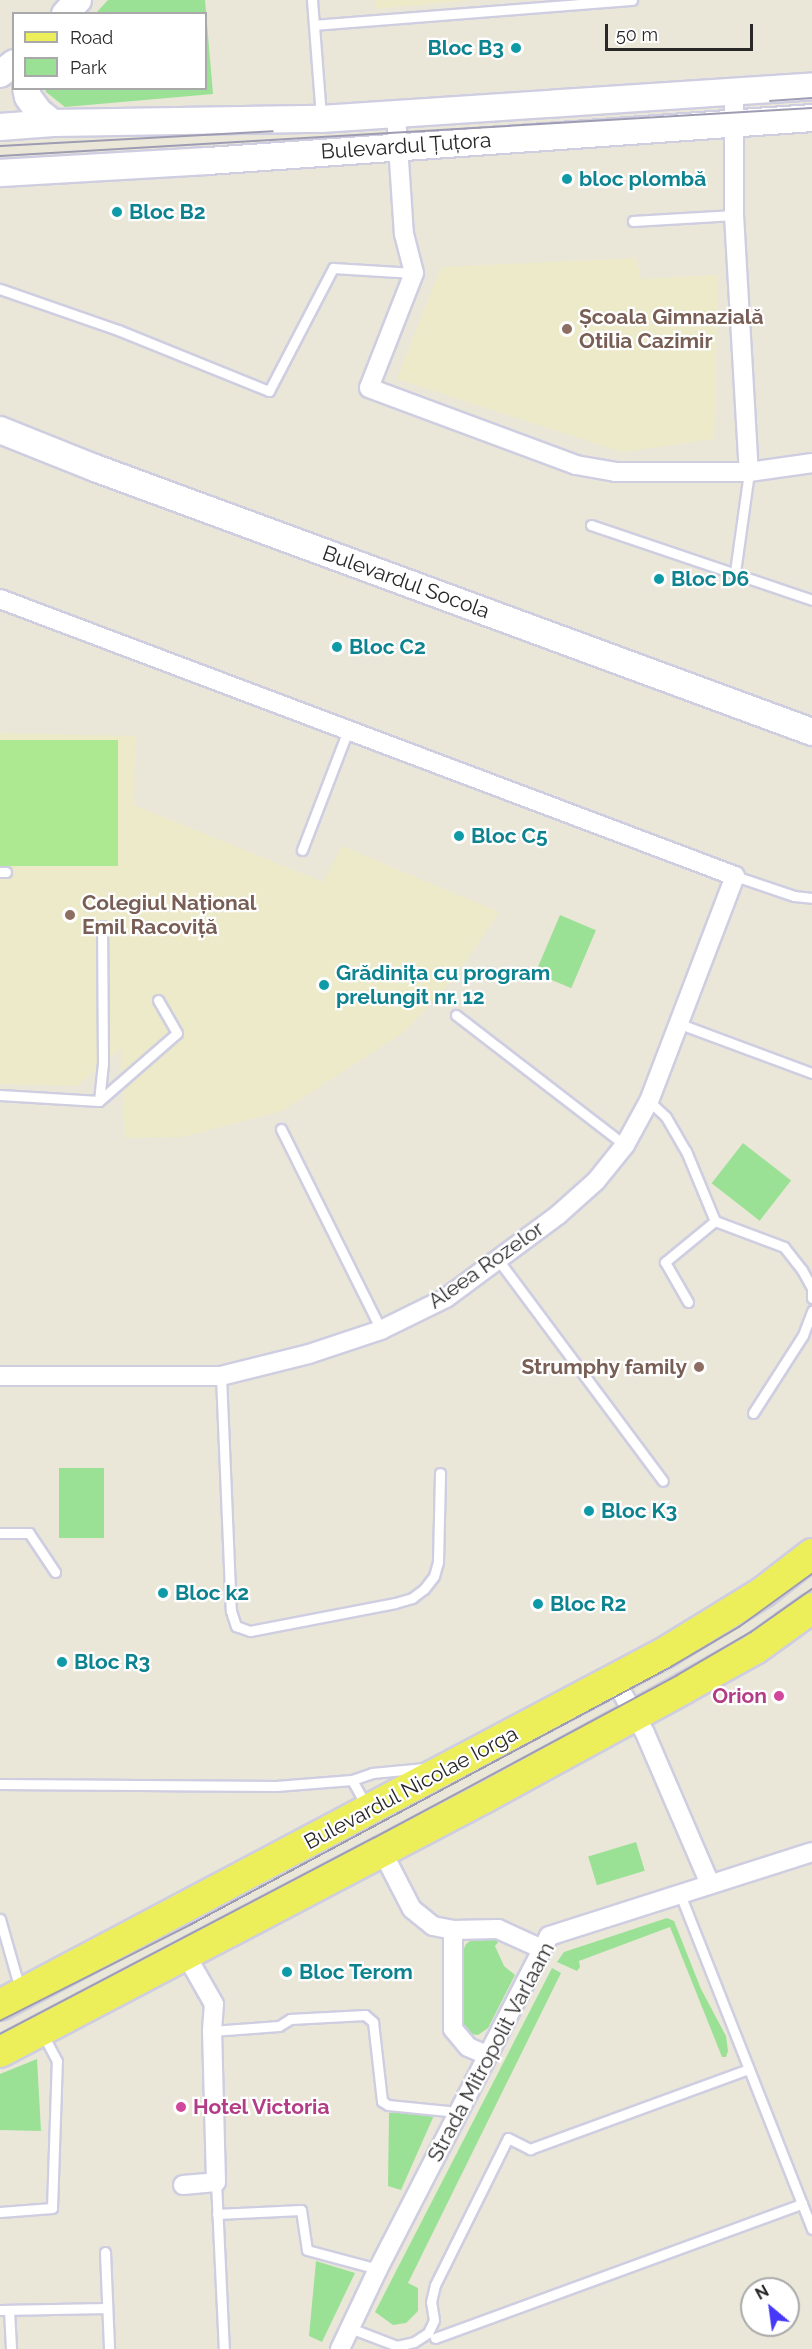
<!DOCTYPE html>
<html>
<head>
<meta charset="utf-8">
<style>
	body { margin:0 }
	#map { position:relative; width:812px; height:2349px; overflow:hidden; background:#eae7d9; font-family:Raleway,sans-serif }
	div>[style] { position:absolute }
	.education>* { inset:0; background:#eceac8 }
	.green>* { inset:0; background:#9be195; transform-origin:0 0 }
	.pitch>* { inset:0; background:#ade990; transform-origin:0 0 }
	.roads { filter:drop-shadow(2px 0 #cfcee1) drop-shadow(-2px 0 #cfcee1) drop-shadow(0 2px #cfcee1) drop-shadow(0 -2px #cfcee1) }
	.lane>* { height:9px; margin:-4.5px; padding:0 4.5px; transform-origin:4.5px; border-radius:4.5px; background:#fff }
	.street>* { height:18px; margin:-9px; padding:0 9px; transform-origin:9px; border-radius:9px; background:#fff }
	.secondary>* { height:26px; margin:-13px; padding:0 13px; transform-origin:13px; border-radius:13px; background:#fff }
	.primary>* { height:30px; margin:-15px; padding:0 15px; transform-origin:15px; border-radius:15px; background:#ecef59 }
	.tram>* { height:1.5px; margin:-0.75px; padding:0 0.75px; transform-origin:0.75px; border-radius:0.75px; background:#9e9cb2 }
	.dots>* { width:16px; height:16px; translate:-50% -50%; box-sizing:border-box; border:3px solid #fff; border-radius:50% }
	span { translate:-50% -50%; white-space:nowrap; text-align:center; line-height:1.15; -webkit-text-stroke:4.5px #fff; paint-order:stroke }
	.culture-label { font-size:21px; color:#0d838f; font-weight:700 }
	.right { translate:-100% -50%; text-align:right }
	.left { translate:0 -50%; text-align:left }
	.street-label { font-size:21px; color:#282828 }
	.education-label { font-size:21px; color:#785e54; font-weight:700 }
	.hotel-label { font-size:21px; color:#b23c85; font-weight:700 }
	.legend { position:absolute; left:12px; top:12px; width:195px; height:78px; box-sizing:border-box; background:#fff; border:2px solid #a9a9a9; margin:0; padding:8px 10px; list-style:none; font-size:18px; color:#282828 }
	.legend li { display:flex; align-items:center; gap:12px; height:30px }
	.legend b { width:30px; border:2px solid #a9a9a9 }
	.north { position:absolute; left:740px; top:2277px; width:60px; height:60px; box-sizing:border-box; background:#fff; border:2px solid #a9a9a9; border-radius:50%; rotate:331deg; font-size:16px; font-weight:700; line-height:24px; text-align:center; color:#282828 }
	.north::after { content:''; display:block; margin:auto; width:21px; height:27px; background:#4538f9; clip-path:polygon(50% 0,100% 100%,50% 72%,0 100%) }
	.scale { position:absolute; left:605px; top:24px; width:148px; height:27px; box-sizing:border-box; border:3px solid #282828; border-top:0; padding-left:8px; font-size:18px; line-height:21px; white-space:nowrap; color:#282828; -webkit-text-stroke:4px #fff; paint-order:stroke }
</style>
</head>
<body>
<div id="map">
	<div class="education">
		<div style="clip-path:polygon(375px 0,474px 0,376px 9px)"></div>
		<div style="clip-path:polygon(636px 258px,641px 279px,718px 275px,714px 439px,622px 452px,397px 379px,441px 267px)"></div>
		<div style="clip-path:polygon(0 733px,135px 736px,134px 805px,323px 882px,342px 846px,499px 912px,455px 977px,404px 1032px,282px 1111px,183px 1137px,125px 1138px,121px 1048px,77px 1086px,0 1084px)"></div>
	</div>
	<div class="green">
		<div style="clip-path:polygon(108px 0,205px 0,213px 94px,65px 107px,46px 92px,45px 89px,206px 88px,206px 14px,96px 13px)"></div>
		<div style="left:560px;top:915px;width:39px;height:63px;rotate:23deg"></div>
		<div style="left:743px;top:1143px;width:61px;height:51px;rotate:38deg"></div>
		<div style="left:59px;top:1468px;width:45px;height:70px"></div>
		<div style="left:636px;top:1842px;width:30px;height:50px;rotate:73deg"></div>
		<div style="clip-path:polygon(667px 1918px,674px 1921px,701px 1989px,726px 2036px,728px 2051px,726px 2057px,722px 2057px,670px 1927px,579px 1961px,580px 1967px,577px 1971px,557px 1962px,564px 1952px)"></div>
		<div style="clip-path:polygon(491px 1936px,500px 1940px,495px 1946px,504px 1966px,515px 1975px,488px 2028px,478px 2035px,470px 2034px,461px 2023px,461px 1955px,466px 1944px,476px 1937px)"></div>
		<div style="clip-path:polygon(552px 1968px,561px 1973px,408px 2283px,418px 2288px,418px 2311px,406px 2323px,393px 2325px,375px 2312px)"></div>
		<div style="clip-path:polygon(37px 2059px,41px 2131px,0 2130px,0 2074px)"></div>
		<div style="clip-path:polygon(389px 2113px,435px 2113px,401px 2190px,388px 2186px)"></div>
		<div style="clip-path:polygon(316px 2261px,355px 2273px,322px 2342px,309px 2336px)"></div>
	</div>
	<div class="pitch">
		<div style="left:0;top:740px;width:118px;height:126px"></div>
	</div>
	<div class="roads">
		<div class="lane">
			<div style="left:312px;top:0;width:117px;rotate:85.6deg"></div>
			<div style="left:314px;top:25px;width:319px;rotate:-4.5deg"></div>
			<div style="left:633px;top:221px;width:101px;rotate:-3.4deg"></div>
			<div style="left:0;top:289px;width:125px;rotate:19.2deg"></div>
			<div style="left:118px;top:330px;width:163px;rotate:22deg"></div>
			<div style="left:269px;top:391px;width:139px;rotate:-62.5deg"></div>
			<div style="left:333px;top:268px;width:81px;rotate:3.5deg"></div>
			<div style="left:591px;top:525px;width:233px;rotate:18.7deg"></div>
			<div style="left:735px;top:572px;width:101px;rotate:-82deg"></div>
			<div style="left:302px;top:850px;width:129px;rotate:-69deg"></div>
			<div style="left:0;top:872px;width:6px"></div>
			<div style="left:735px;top:876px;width:62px;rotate:18.7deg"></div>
			<div style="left:794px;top:896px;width:18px;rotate:6deg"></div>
			<div style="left:456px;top:1015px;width:213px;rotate:37.6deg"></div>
			<div style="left:680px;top:1024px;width:141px;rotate:20.4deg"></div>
			<div style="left:0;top:1095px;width:99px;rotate:3.5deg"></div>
			<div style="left:99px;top:1101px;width:38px;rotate:-84deg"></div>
			<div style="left:103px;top:1063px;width:137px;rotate:-90.4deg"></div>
			<div style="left:99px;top:1101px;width:103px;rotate:-41.1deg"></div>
			<div style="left:177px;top:1033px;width:38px;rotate:-120deg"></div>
			<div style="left:649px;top:1101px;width:23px;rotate:43deg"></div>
			<div style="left:666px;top:1117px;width:39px;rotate:60deg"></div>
			<div style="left:686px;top:1151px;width:76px;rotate:67.5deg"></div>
			<div style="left:715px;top:1221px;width:74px;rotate:20.6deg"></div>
			<div style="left:784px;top:1247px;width:29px;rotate:52deg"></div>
			<div style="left:802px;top:1270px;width:21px;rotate:61deg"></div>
			<div style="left:812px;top:1288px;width:10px;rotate:90deg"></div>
			<div style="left:281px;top:1129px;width:225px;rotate:63.5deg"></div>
			<div style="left:499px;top:1261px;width:274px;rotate:53.3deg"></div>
			<div style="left:688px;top:1302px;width:46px;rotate:-119.9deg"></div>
			<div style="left:665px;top:1262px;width:65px;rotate:-39.4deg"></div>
			<div style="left:221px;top:1376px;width:235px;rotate:87.6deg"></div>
			<div style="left:231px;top:1611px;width:16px;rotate:72deg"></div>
			<div style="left:236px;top:1626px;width:15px;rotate:20deg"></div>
			<div style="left:250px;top:1631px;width:148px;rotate:-10.9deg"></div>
			<div style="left:395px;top:1603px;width:18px;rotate:-16deg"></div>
			<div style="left:412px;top:1598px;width:15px;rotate:-37deg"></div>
			<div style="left:424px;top:1589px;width:16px;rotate:-52deg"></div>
			<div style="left:434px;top:1576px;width:15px;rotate:-74deg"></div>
			<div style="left:438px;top:1562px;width:89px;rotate:-88.7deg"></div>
			<div style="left:753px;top:1413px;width:93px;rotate:-57.3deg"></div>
			<div style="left:803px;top:1335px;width:26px;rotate:-69deg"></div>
			<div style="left:0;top:1533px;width:29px"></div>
			<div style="left:29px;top:1533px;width:47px;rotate:56.3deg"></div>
			<div style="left:352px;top:1780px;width:31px;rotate:61deg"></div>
			<div style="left:0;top:1784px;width:276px;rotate:0.4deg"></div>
			<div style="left:276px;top:1786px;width:76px;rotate:-4.5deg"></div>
			<div style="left:352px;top:1780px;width:21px;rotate:-19deg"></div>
			<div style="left:372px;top:1773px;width:53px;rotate:-5.4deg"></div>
			<div style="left:680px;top:1894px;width:360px;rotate:68.5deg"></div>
			<div style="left:0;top:1919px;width:73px;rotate:74.1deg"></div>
			<div style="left:212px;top:2031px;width:67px;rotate:-4.3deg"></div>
			<div style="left:279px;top:2026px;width:13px;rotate:-32deg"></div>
			<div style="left:290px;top:2019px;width:75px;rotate:-3.1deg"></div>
			<div style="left:365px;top:2015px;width:11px;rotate:41deg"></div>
			<div style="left:373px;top:2022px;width:80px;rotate:83.5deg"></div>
			<div style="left:382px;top:2101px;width:7px;rotate:34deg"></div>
			<div style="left:388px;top:2105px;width:70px;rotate:5.7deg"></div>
			<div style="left:216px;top:2182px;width:167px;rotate:87.3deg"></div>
			<div style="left:0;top:2212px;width:52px;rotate:-4.4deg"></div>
			<div style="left:52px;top:2208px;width:147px;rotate:-88.1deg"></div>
			<div style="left:57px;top:2061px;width:30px;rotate:-118deg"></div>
			<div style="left:217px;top:2214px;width:84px;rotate:-2.7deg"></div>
			<div style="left:301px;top:2210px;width:40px;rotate:81.5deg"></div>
			<div style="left:307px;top:2250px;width:73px;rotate:15deg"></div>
			<div style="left:105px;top:2252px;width:97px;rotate:87.6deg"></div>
			<div style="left:0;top:2310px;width:107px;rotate:-1.1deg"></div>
			<div style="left:9px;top:2310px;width:39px;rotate:87deg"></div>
			<div style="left:350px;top:2328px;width:50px;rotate:21deg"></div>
			<div style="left:397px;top:2346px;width:3px;rotate:108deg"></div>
			<div style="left:435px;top:2338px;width:391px;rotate:-20.1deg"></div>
			<div style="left:397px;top:2346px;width:17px;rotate:-13deg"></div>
			<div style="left:414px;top:2342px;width:17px;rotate:-33deg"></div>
			<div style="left:428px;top:2333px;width:14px;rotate:-65deg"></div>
			<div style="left:434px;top:2320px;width:18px;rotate:-99deg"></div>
			<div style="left:431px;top:2302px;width:17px;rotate:-77deg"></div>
			<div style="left:435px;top:2285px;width:164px;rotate:-63.6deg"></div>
			<div style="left:508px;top:2138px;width:25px;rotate:27deg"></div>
			<div style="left:530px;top:2149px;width:233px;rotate:-20.1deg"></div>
		</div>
		<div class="street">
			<div style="left:734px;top:90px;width:125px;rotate:90deg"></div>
			<div style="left:734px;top:215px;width:257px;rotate:86.7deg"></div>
			<div style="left:396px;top:115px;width:119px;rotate:86.2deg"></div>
			<div style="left:404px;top:234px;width:40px;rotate:75.6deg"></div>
			<div style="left:414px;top:273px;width:123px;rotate:111.4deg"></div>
			<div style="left:369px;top:388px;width:221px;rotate:20.4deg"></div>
			<div style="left:576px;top:465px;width:40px;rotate:10deg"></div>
			<div style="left:615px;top:472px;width:134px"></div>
			<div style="left:749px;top:472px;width:64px;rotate:-8.1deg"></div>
			<div style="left:0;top:599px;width:785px;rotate:20.65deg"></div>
			<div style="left:735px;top:876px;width:241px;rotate:110.9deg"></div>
			<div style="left:649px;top:1101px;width:50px;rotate:118.6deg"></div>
			<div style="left:625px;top:1145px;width:46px;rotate:128.9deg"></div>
			<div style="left:596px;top:1181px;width:51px;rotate:138.2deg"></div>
			<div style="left:558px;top:1215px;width:139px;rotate:143.5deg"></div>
			<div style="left:446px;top:1298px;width:72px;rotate:153.8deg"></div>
			<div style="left:381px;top:1330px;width:76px;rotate:161.6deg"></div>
			<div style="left:309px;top:1354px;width:91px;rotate:166deg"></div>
			<div style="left:221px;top:1376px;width:221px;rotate:180deg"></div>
			<div style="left:614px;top:1679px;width:62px;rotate:60.1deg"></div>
			<div style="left:645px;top:1733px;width:164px;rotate:66.7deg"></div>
			<div style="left:382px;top:1851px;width:65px;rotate:62.7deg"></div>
			<div style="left:412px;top:1909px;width:27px;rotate:39deg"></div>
			<div style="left:433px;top:1926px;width:20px;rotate:11deg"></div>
			<div style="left:453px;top:1930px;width:45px;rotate:-1.3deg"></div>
			<div style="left:498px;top:1929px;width:48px;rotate:24.4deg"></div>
			<div style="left:453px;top:1930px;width:99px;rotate:90deg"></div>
			<div style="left:453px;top:2029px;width:23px;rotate:50deg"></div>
			<div style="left:468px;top:2047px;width:21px;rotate:23deg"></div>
			<div style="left:183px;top:2185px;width:33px;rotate:-5deg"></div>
			<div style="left:216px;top:2182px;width:151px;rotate:-91.5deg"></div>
			<div style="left:212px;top:2031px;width:27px;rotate:-86deg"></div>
			<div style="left:214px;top:2004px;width:56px;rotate:-119.7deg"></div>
			<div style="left:340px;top:2349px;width:89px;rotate:-64.6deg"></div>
			<div style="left:378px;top:2269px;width:374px;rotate:-62.8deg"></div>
			<div style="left:549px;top:1936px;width:276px;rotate:-17.7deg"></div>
		</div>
		<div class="secondary">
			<div style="left:65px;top:14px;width:19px;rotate:-47deg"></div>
			<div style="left:0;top:74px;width:18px;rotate:-38deg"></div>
			<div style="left:26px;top:88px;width:9px;rotate:77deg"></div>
			<div style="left:28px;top:97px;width:17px;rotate:54deg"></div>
			<div style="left:38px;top:111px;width:19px;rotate:39deg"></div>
			<div style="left:0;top:127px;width:53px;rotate:-4.3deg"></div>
			<div style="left:53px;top:123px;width:268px;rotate:-0.9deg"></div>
			<div style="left:321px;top:119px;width:492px;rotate:-3.8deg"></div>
			<div style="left:0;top:173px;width:208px;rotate:-3.3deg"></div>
			<div style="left:208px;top:161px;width:606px;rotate:-4.07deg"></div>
			<div style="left:0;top:430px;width:102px;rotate:21.8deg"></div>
			<div style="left:95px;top:468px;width:764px;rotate:20.21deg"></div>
		</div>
		<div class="primary">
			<div style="left:0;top:2005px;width:752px;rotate:-27.93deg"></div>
			<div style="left:664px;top:1653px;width:116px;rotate:-31.6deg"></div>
			<div style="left:763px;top:1592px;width:62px;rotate:-37.8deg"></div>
			<div style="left:0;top:2052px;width:547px;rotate:-27.69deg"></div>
			<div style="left:484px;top:1798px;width:227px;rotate:-28.7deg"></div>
			<div style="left:683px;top:1689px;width:82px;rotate:-29.1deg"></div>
			<div style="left:755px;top:1649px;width:70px;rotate:-35.7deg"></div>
		</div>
	</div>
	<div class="tram">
		<div style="left:770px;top:101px;width:42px;rotate:-4.1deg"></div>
		<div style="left:0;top:146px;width:273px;rotate:-3.1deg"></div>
		<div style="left:0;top:156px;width:813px;rotate:-3.38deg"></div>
		<div style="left:0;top:2021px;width:213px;rotate:-26.8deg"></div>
		<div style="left:190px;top:1925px;width:546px;rotate:-28.21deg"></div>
		<div style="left:671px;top:1667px;width:79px;rotate:-30.5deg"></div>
		<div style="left:739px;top:1627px;width:90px;rotate:-36deg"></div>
		<div style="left:0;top:2034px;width:422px;rotate:-27.7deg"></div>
		<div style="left:374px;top:1838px;width:343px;rotate:-28.2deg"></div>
		<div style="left:676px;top:1676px;width:87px;rotate:-30.4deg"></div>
		<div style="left:751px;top:1632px;width:75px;rotate:-35.2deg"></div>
	</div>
	<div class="dots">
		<div style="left:516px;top:48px;background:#0f9aa8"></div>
		<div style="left:567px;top:179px;background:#0f9aa8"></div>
		<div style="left:117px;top:212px;background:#0f9aa8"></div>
		<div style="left:567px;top:329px;background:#8d6e63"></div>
		<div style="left:659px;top:579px;background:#0f9aa8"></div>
		<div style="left:337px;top:647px;background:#0f9aa8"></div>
		<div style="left:459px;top:836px;background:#0f9aa8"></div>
		<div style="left:70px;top:915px;background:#8d6e63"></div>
		<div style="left:324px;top:985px;background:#0f9aa8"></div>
		<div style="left:699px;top:1367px;background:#8d6e63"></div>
		<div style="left:589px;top:1511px;background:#0f9aa8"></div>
		<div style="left:163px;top:1593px;background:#0f9aa8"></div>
		<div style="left:538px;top:1604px;background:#0f9aa8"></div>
		<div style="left:62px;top:1662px;background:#0f9aa8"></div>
		<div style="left:779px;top:1696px;background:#d1479c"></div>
		<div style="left:287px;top:1972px;background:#0f9aa8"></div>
		<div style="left:181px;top:2107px;background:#d1479c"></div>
	</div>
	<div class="culture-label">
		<span class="right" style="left:504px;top:48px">Bloc B3</span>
		<span class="left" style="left:579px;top:179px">bloc plombă</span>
		<span class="left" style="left:129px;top:212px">Bloc B2</span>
		<span class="left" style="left:671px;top:579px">Bloc D6</span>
		<span class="left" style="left:349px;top:647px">Bloc C2</span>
		<span class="left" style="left:471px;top:836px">Bloc C5</span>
		<span class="left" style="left:336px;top:985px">Grădinița cu program<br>prelungit nr. 12</span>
		<span class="left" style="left:601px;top:1511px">Bloc K3</span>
		<span class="left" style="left:175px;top:1593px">Bloc k2</span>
		<span class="left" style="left:550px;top:1604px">Bloc R2</span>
		<span class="left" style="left:74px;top:1662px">Bloc R3</span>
		<span class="left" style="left:299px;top:1972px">Bloc Terom</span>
	</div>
	<div class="street-label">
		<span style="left:406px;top:146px;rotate:-4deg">Bulevardul Țuțora</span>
		<span style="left:406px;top:582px;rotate:20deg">Bulevardul Socola</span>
		<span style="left:486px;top:1265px;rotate:-35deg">Aleea Rozelor</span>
		<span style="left:411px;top:1788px;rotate:-28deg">Bulevardul Nicolae Iorga</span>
		<span style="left:491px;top:2052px;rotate:-62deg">Strada Mitropolit Varlaam</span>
	</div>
	<div class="education-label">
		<span class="left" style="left:579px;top:329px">Școala Gimnazială<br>Otilia Cazimir</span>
		<span class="left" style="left:82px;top:915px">Colegiul Național<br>Emil Racoviță</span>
		<span class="right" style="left:687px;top:1367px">Strumphy family</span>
	</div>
	<div class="hotel-label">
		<span class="right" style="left:767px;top:1696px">Orion</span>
		<span class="left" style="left:193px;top:2107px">Hotel Victoria</span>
	</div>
	<ul class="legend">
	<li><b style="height:8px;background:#ecef59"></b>Road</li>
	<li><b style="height:16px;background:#9be195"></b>Park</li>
	</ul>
	<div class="north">N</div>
	<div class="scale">50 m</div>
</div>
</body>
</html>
